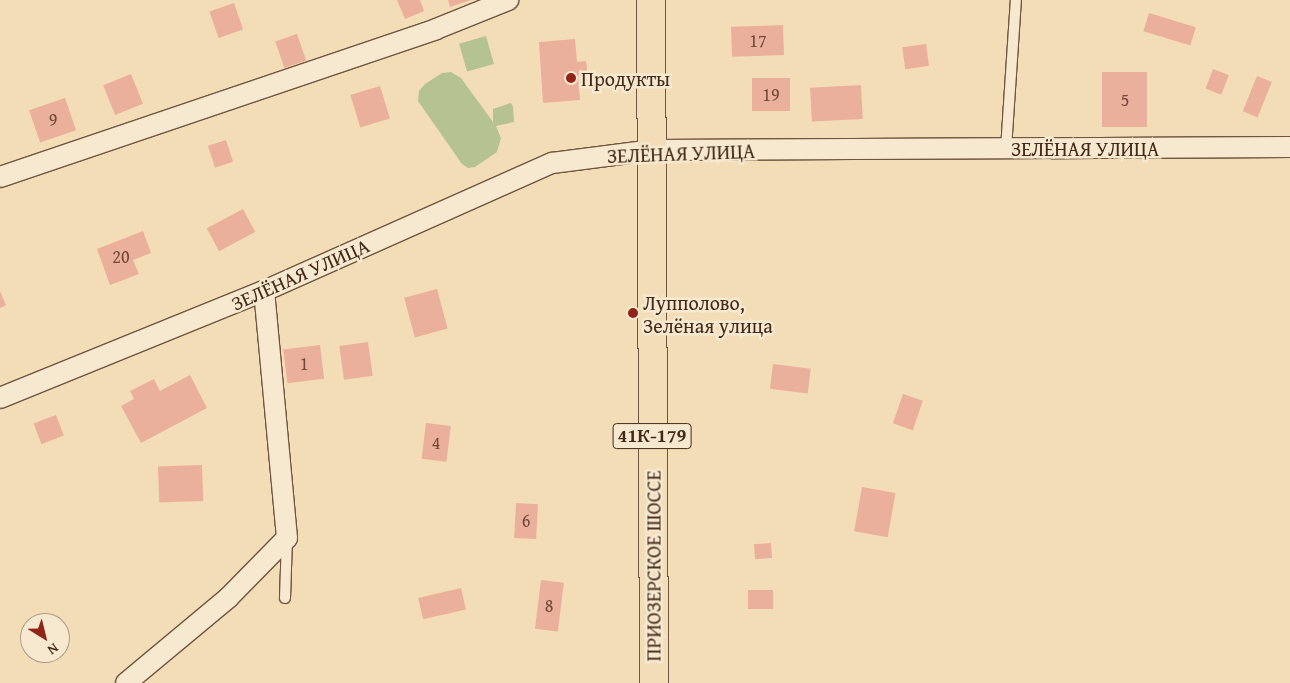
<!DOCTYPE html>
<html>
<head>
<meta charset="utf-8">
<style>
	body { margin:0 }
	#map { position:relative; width:1290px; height:683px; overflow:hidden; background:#f2ddb6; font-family:"Gentium Book Plus",serif }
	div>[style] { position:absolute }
	.green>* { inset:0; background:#b5c292; transform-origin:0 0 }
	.building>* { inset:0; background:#ebb09c; transform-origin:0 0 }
	.roads { filter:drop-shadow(1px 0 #705540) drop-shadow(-1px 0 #705540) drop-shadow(0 1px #705540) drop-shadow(0 -1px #705540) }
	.service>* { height:10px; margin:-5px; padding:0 5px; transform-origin:5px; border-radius:5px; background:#f7e9d0 }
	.minor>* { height:20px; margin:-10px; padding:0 10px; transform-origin:10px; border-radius:10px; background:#f7e9d0 }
	.primary>* { height:28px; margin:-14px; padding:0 14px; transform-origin:14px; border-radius:14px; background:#f2ddb6 }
	.dots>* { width:14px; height:14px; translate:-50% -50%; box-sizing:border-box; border:2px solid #f7e9d0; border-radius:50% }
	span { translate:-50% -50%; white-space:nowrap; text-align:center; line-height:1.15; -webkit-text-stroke:5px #f7e9d0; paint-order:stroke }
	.number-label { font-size:18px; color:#6e4a3a }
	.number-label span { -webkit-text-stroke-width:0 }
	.shield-label span { padding:1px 4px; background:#f7e9d0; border:1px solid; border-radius:4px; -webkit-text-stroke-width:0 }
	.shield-label { font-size:19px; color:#442819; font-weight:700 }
	.poi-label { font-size:20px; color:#442819 }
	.left { translate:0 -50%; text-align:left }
	.street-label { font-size:20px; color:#442819 }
	.north { position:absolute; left:20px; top:613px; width:50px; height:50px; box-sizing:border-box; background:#f7e9d0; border:1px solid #af9c87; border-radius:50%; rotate:144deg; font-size:14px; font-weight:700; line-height:20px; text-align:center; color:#442819 }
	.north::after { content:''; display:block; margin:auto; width:18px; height:22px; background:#8f2418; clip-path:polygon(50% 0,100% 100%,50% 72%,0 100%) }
</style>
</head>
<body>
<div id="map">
	<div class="green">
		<div style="left:486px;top:36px;width:29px;height:28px;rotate:74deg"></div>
		<div style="clip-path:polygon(451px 72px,461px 78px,493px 122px,493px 109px,511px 103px,513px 107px,514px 122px,496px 126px,501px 138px,497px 152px,475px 167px,468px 168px,462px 164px,418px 101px,419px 91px,425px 84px,442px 73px)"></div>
	</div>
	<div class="building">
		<div style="clip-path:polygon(397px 0,420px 0,424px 11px,405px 19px)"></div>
		<div style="clip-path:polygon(448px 0,471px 0,450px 7px)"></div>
		<div style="left:234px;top:3px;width:28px;height:26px;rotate:71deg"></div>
		<div style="left:1149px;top:13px;width:49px;height:19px;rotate:17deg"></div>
		<div style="left:783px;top:25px;width:30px;height:52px;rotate:88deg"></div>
		<div style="left:297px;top:34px;width:28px;height:23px;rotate:71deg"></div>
		<div style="clip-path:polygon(575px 39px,577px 62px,586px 61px,587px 68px,587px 75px,578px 76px,580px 100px,543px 103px,539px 42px)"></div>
		<div style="left:926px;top:44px;width:22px;height:24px;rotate:82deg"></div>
		<div style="left:1213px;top:69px;width:17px;height:21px;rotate:21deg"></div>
		<div style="left:1102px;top:72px;width:45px;height:55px"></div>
		<div style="left:131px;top:74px;width:32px;height:30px;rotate:68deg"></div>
		<div style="left:1257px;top:76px;width:16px;height:38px;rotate:22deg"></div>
		<div style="left:752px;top:78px;width:38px;height:33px"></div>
		<div style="left:861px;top:85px;width:34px;height:51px;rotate:87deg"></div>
		<div style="left:380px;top:86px;width:34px;height:31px;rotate:73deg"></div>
		<div style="left:65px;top:98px;width:34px;height:38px;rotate:71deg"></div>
		<div style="left:226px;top:140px;width:23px;height:19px;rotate:72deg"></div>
		<div style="left:243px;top:209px;width:26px;height:41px;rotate:62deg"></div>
		<div style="clip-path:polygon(143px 231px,151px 253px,133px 260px,139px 274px,110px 285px,97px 249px)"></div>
		<div style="left:437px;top:289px;width:41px;height:34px;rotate:75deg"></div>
		<div style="clip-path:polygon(0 291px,6px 305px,0 308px)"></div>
		<div style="left:368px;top:342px;width:34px;height:29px;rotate:82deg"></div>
		<div style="left:320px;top:345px;width:34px;height:37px;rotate:83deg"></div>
		<div style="left:773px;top:364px;width:38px;height:25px;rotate:7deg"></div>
		<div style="clip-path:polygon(190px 375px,207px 408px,141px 443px,121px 406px,134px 399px,130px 391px,154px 379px,160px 391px)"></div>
		<div style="left:903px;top:394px;width:21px;height:31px;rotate:19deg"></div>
		<div style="left:56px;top:415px;width:22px;height:24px;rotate:69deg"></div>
		<div style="left:426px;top:423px;width:25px;height:36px;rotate:7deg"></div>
		<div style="left:202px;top:465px;width:36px;height:44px;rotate:88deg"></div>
		<div style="left:862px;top:487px;width:34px;height:45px;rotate:10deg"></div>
		<div style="left:516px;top:503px;width:22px;height:35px;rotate:3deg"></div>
		<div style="left:771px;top:543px;width:15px;height:17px;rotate:86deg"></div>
		<div style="left:541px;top:580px;width:23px;height:49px;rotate:7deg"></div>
		<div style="left:461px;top:588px;width:22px;height:44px;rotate:77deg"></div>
		<div style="left:748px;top:590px;width:25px;height:19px"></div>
	</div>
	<div class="roads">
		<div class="service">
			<div style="left:1006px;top:149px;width:149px;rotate:-86.2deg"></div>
			<div style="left:285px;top:598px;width:59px;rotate:-88.1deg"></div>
		</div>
		<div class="minor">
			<div style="left:0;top:177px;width:460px;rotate:-18.7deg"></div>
			<div style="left:436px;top:29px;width:78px;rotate:-21.9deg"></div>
			<div style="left:0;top:398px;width:285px;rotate:-22.1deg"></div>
			<div style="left:264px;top:291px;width:315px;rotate:-24deg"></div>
			<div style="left:552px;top:163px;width:102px;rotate:-7.3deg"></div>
			<div style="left:653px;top:150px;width:637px;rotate:-0.27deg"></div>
			<div style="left:126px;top:683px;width:133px;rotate:-39.8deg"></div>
			<div style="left:228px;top:598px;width:84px;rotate:-45.5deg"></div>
			<div style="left:287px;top:538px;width:248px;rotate:-95.3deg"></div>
		</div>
		<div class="primary">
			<div style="left:651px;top:0;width:683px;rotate:89.75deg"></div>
		</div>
	</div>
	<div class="dots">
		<div style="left:571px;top:78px;background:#8f2418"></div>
		<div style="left:633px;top:313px;background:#8f2418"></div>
	</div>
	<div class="number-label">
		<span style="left:758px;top:41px">17</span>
		<span style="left:771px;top:95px">19</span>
		<span style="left:1125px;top:100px">5</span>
		<span style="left:53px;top:120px">9</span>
		<span style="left:121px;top:257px">20</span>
		<span style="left:304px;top:364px">1</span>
		<span style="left:436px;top:443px">4</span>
		<span style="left:526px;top:521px">6</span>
		<span style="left:549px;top:606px">8</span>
	</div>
	<div class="shield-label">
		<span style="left:652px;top:436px">41К-179</span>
	</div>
	<div class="poi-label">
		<span class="left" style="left:581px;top:78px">Продукты</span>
		<span class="left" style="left:643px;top:314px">Лупполово,<br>Зелёная улица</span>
	</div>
	<div class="street-label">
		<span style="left:1085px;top:148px">ЗЕЛЁНАЯ УЛИЦА</span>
		<span style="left:681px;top:153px;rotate:-2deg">ЗЕЛЁНАЯ УЛИЦА</span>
		<span style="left:300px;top:274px;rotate:-24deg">ЗЕЛЁНАЯ УЛИЦА</span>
		<span style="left:653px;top:566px;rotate:-90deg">ПРИОЗЕРСКОЕ ШОССЕ</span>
	</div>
	<div class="north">N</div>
</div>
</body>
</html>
